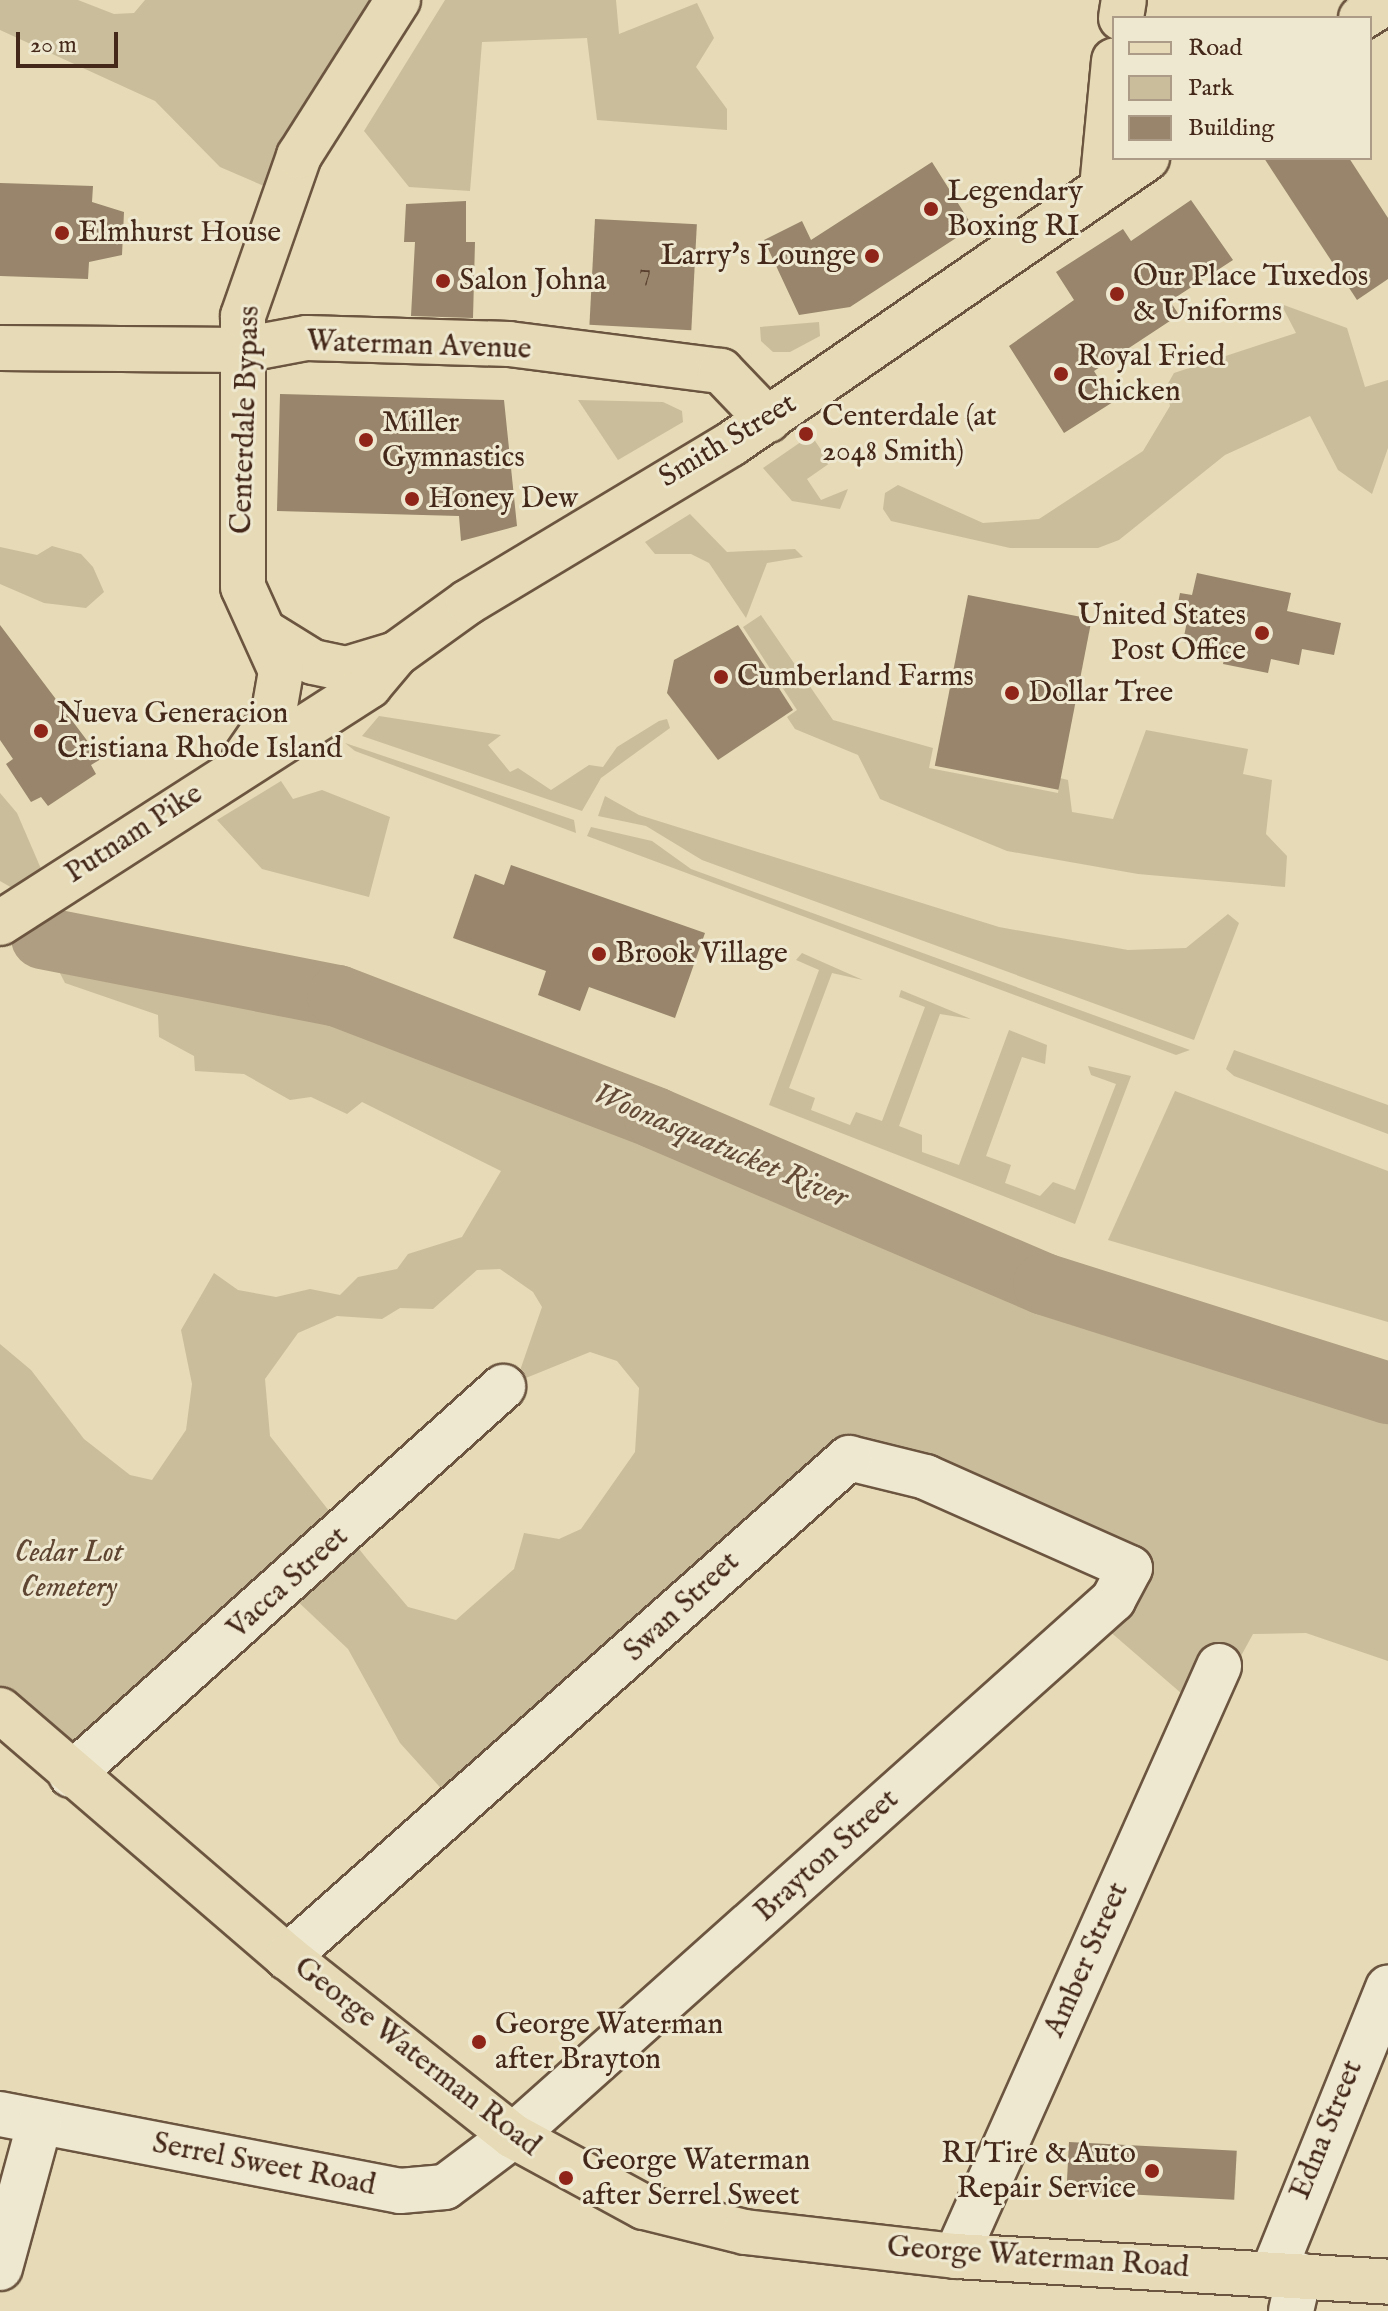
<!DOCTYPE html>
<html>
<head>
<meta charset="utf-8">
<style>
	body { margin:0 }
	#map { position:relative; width:1388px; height:2311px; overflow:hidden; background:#e6dbb6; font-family:"IM FELL English",serif }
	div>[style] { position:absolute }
	.green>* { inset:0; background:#cabd9b }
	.river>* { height:62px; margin:-31px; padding:0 31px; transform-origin:31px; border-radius:31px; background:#af9e81 }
	.building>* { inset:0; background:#98856b; transform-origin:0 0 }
	.roads { filter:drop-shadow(2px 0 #6c5540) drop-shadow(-2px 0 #6c5540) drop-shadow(0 2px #6c5540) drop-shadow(0 -2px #6c5540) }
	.minor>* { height:44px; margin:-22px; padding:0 22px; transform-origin:22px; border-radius:22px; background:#efe8d0 }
	.major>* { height:44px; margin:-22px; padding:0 22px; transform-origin:22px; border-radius:22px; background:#e6dbb6 }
	.dots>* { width:22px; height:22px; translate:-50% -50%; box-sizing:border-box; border:4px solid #efe8d0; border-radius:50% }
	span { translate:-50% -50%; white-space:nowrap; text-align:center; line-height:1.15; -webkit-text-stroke:6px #efe8d0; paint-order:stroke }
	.number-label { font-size:26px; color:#593f2e }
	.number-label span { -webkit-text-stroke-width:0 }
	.poi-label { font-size:30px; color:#442819 }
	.left { translate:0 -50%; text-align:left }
	.right { translate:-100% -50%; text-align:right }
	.street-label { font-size:30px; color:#442819 }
	.park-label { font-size:30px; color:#5f4633; font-style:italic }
	.water-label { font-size:32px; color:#644b38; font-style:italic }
	.legend { position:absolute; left:1112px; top:16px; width:260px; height:144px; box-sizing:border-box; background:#efe8d0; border:2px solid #ab9b87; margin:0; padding:10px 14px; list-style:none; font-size:24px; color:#442819 }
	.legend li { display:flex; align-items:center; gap:16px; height:40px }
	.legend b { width:40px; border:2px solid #ab9b87 }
	.scale { position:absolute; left:16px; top:32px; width:102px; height:36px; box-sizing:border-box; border:4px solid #442819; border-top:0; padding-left:10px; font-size:24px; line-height:28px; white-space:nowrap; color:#442819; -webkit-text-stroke:6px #efe8d0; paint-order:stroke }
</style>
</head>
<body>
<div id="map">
	<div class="green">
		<div style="clip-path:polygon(0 0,78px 0,114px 14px,134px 13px,145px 0,407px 0,287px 196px,220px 167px,155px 101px,0 30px)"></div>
		<div style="clip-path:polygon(445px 0,616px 0,619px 34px,697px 3px,714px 38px,696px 67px,727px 109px,727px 130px,597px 120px,587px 38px,482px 42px,470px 191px,409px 187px,364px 131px)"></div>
		<div style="clip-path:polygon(1281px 304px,1347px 328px,1365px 387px,1388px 380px,1388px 448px,1372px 494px,1338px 470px,1310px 416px,1225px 455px,1119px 540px,1098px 548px,1010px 548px,891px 521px,883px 509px,885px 493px,898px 485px,983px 523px,1039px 519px,1143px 451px,1170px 406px,1166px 387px,1174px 373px,1296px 333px)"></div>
		<div style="clip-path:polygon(819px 322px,820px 336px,790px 352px,773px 352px,761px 341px,760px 327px)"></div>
		<div style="clip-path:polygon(578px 400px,663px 402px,682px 411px,683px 422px,618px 460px)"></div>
		<div style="clip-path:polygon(811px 435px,830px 463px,807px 479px,821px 500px,848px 489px,840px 509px,792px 501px,763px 468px)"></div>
		<div style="clip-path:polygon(690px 514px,727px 552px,795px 549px,803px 557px,767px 563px,746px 618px,709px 563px,691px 554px,655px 554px,645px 542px)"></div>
		<div style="clip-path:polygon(52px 546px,81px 554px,93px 567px,104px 592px,86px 608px,44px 603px,0 584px,0 547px,37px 555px)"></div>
		<div style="clip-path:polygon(761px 615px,833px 720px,933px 748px,929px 768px,1058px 793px,1060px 778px,1068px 780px,1072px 812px,1113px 819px,1146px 730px,1248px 749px,1243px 774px,1272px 780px,1266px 834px,1287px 856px,1285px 887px,1138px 874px,1007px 851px,880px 799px,858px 755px,795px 729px,787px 717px,797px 710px,743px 627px)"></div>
		<div style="clip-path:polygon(379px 716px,501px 735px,488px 745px,510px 772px,518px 768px,551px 790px,589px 765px,603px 767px,617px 747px,659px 721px,667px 719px,670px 728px,601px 778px,582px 811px,362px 736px)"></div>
		<div style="clip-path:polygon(345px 743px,574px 820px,576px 833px,355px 751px)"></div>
		<div style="clip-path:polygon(281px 781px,293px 799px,322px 790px,390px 817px,369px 897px,262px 869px,217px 820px)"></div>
		<div style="clip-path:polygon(0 793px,17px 813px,48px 885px,28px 897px,0 881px)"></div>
		<div style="clip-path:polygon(605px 796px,639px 815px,999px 927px,1128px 950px,1186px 948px,1228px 914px,1239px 923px,1194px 1040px,702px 860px,646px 826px,598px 816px)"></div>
		<div style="clip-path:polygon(591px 827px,652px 841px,691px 869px,1190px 1050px,1176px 1055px,587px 836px)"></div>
		<div style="clip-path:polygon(evenodd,40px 934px,399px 1026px,627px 1106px,1123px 1333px,1194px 1349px,1388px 1415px,1388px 1661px,1306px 1633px,1253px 1634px,1218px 1698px,1196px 1706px,1100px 1623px,1135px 1575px,858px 1465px,457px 1806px,400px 1743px,348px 1649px,293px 1597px,87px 1776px,0 1715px,0 1344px,31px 1370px,84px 1439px,130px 1475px,152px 1480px,186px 1430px,192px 1384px,181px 1330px,214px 1273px,238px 1290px,276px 1297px,310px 1289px,340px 1295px,358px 1277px,397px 1269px,408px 1254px,462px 1237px,501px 1171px,362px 1102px,347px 1114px,311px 1097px,290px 1100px,244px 1074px,195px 1071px,194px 1056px,159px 1037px,158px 1015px,65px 983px,40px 934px,500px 1269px,533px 1292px,542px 1307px,516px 1382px,590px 1352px,617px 1361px,639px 1388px,635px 1452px,581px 1529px,559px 1539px,524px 1533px,514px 1569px,456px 1620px,408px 1607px,367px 1559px,270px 1436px,265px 1379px,298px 1333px,337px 1316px,382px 1319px,400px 1308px,433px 1309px,477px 1270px,500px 1269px)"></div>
		<div style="clip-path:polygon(802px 953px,863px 980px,832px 973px,789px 1088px,815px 1098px,811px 1110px,850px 1125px,856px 1112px,882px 1121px,925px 1007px,899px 997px,901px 990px,971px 1019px,940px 1014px,899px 1126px,922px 1135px,922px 1152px,959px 1165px,1009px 1030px,1047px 1045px,1045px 1064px,1022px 1057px,986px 1156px,1011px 1165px,1005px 1183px,1040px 1196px,1053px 1182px,1075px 1190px,1116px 1084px,1091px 1075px,1088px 1066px,1131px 1076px,1075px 1224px,769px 1105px,819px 970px,796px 960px)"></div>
		<div style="clip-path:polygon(1234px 1050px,1388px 1105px,1388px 1134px,1234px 1076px,1226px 1069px)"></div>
		<div style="clip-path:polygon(1175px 1091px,1388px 1171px,1388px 1322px,1108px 1240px)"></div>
	</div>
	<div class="river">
		<div style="left:42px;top:938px;width:302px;rotate:11.1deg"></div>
		<div style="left:338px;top:996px;width:340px;rotate:21deg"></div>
		<div style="left:655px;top:1118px;width:423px;rotate:23.1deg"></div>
		<div style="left:1044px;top:1284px;width:361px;rotate:17.6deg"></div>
	</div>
	<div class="building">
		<div style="clip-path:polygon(1264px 158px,1349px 158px,1388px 218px,1388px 279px,1357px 300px)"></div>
		<div style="clip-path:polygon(932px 162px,973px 227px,850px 307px,799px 315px,764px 240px,802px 221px,811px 240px)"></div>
		<div style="clip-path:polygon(0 183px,93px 186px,92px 202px,124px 212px,122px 255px,89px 262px,88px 279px,0 276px)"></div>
		<div style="clip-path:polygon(1191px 200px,1233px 260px,1170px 301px,1179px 315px,1094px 371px,1113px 402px,1064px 433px,1009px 346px,1074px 300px,1056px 272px,1123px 229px,1131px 241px)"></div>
		<div style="clip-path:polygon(466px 201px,466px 242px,475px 242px,473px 318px,411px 316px,415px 242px,404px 242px,406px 204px)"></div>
		<div style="left:595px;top:219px;width:102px;height:106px;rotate:3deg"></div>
		<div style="clip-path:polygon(280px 394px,504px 400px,517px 526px,461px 541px,459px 516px,277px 511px)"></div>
		<div style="clip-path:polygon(1197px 573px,1291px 593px,1287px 611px,1341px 623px,1334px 655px,1302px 649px,1299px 665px,1271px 659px,1268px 673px,1223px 664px,1226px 651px,1183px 642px,1187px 621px,1175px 618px,1180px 593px,1192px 595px)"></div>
		<div style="left:968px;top:595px;width:126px;height:174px;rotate:11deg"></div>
		<div style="clip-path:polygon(0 625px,101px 759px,91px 765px,96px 774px,48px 806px,41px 797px,31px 802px,6px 764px,13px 759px,0 740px)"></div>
		<div style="clip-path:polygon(738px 625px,793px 710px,718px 760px,667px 693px,674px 660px)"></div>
		<div style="clip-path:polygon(511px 865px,705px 933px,675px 1018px,589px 987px,580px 1011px,538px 995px,546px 971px,453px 938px,475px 874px,504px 885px)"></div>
		<div style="left:1069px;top:2142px;width:168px;height:49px;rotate:3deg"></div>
	</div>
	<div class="roads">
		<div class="minor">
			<div style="left:71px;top:1775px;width:581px;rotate:-41.93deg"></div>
			<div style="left:0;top:2114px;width:407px;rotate:10.9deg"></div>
			<div style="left:400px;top:2191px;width:45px;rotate:-5.1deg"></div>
			<div style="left:445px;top:2187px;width:85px;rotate:-36.9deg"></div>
			<div style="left:513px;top:2136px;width:805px;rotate:-41.78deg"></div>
			<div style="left:1113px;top:1600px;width:36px;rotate:-62deg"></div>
			<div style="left:1130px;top:1568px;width:223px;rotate:-156deg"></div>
			<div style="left:926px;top:1477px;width:79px;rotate:-166.1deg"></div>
			<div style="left:849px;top:1458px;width:752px;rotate:138.4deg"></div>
			<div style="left:956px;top:2256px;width:646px;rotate:-65.97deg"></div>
			<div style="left:0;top:2268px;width:151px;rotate:-74.7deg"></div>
			<div style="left:1272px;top:2275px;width:310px;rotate:-68deg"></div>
			<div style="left:1291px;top:2311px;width:37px;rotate:-77deg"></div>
		</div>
		<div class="major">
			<div style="left:1121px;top:18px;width:18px;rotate:-81deg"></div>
			<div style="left:1361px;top:18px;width:32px;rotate:-32deg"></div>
			<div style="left:1102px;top:188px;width:128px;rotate:-84.6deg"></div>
			<div style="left:0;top:348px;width:242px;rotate:0.5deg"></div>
			<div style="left:242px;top:350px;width:66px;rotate:-10.5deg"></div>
			<div style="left:307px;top:338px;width:202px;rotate:1.7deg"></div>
			<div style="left:509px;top:344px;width:214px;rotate:7.3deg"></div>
			<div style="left:721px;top:371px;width:68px;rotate:46.2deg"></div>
			<div style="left:266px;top:633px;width:55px;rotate:31.7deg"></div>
			<div style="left:313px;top:662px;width:34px;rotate:12deg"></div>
			<div style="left:346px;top:669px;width:52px;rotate:-16.7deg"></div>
			<div style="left:244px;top:759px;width:51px;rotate:-55.4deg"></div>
			<div style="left:273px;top:717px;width:47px;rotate:-80.1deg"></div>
			<div style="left:281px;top:671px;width:92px;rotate:-114.3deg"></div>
			<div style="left:243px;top:587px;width:271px;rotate:-90deg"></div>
			<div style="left:243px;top:316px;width:170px;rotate:-70.7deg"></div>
			<div style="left:299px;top:156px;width:185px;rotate:-57.6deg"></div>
			<div style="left:0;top:923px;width:439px;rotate:-32.7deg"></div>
			<div style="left:369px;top:686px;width:42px;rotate:-49.8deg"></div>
			<div style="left:396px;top:654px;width:89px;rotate:-35.8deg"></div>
			<div style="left:468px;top:602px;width:307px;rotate:-31deg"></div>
			<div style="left:731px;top:444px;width:505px;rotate:-34.51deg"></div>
			<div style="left:0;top:1710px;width:379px;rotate:40.7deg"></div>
			<div style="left:287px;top:1957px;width:288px;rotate:38.4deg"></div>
			<div style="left:513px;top:2136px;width:149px;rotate:28.5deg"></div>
			<div style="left:644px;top:2207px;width:104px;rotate:13.9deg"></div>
			<div style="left:745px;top:2232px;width:212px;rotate:6.5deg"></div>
			<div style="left:956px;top:2256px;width:433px;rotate:3.4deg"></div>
		</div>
	</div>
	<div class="dots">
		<div style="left:931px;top:209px;background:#8f2418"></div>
		<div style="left:62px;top:233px;background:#8f2418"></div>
		<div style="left:872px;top:256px;background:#8f2418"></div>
		<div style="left:443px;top:281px;background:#8f2418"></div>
		<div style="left:1117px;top:294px;background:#8f2418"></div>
		<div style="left:1061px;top:374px;background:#8f2418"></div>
		<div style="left:806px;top:434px;background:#8f2418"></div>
		<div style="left:366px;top:440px;background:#8f2418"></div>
		<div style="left:412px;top:499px;background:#8f2418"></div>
		<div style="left:1262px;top:633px;background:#8f2418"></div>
		<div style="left:721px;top:677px;background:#8f2418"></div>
		<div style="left:1012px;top:693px;background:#8f2418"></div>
		<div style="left:41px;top:731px;background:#8f2418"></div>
		<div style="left:599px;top:954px;background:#8f2418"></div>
		<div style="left:479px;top:2042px;background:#8f2418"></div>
		<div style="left:1152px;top:2171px;background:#8f2418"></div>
		<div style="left:566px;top:2178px;background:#8f2418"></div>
	</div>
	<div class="number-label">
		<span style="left:645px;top:273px">7</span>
	</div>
	<div class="poi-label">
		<span class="left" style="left:947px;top:209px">Legendary<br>Boxing RI</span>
		<span class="left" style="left:78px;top:233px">Elmhurst House</span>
		<span class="right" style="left:856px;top:256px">Larry's Lounge</span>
		<span class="left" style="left:1133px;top:294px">Our Place Tuxedos<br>&amp; Uniforms</span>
		<span class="left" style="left:459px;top:281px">Salon Johna</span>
		<span class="left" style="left:1077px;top:374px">Royal Fried<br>Chicken</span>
		<span class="left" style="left:822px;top:434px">Centerdale (at<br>2048 Smith)</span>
		<span class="left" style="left:382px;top:440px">Miller<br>Gymnastics</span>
		<span class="left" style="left:428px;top:499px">Honey Dew</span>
		<span class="right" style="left:1246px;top:633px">United States<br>Post Office</span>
		<span class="left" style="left:737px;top:677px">Cumberland Farms</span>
		<span class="left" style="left:1028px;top:693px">Dollar Tree</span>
		<span class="left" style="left:57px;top:731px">Nueva Generacion<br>Cristiana Rhode Island</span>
		<span class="left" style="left:615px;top:954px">Brook Village</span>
		<span class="left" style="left:495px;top:2042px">George Waterman<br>after Brayton</span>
		<span class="right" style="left:1136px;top:2171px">RI Tire &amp; Auto<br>Repair Service</span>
		<span class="left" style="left:582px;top:2178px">George Waterman<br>after Serrel Sweet</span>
	</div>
	<div class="street-label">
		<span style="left:419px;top:346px;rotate:2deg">Waterman Avenue</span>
		<span style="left:246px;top:420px;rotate:-88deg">Centerdale Bypass</span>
		<span style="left:728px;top:441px;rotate:-31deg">Smith Street</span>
		<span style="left:134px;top:834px;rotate:-33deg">Putnam Pike</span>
		<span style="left:288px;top:1583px;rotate:-42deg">Vacca Street</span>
		<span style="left:682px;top:1607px;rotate:-43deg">Swan Street</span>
		<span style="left:827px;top:1856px;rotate:-42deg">Brayton Street</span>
		<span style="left:1087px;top:1960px;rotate:-66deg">Amber Street</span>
		<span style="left:417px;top:2057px;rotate:38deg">George Waterman Road</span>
		<span style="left:1327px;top:2130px;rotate:-68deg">Edna Street</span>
		<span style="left:264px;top:2165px;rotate:11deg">Serrel Sweet Road</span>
		<span style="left:1038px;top:2258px;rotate:4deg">George Waterman Road</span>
	</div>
	<div class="park-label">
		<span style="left:69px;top:1570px">Cedar Lot<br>Cemetery</span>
	</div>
	<div class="water-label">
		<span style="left:720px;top:1147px;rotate:23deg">Woonasquatucket River</span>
	</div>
	<ul class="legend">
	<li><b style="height:10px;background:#e6dbb6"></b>Road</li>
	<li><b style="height:22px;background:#cabd9b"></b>Park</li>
	<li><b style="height:22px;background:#98856b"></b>Building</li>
	</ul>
	<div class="scale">20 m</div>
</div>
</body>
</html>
